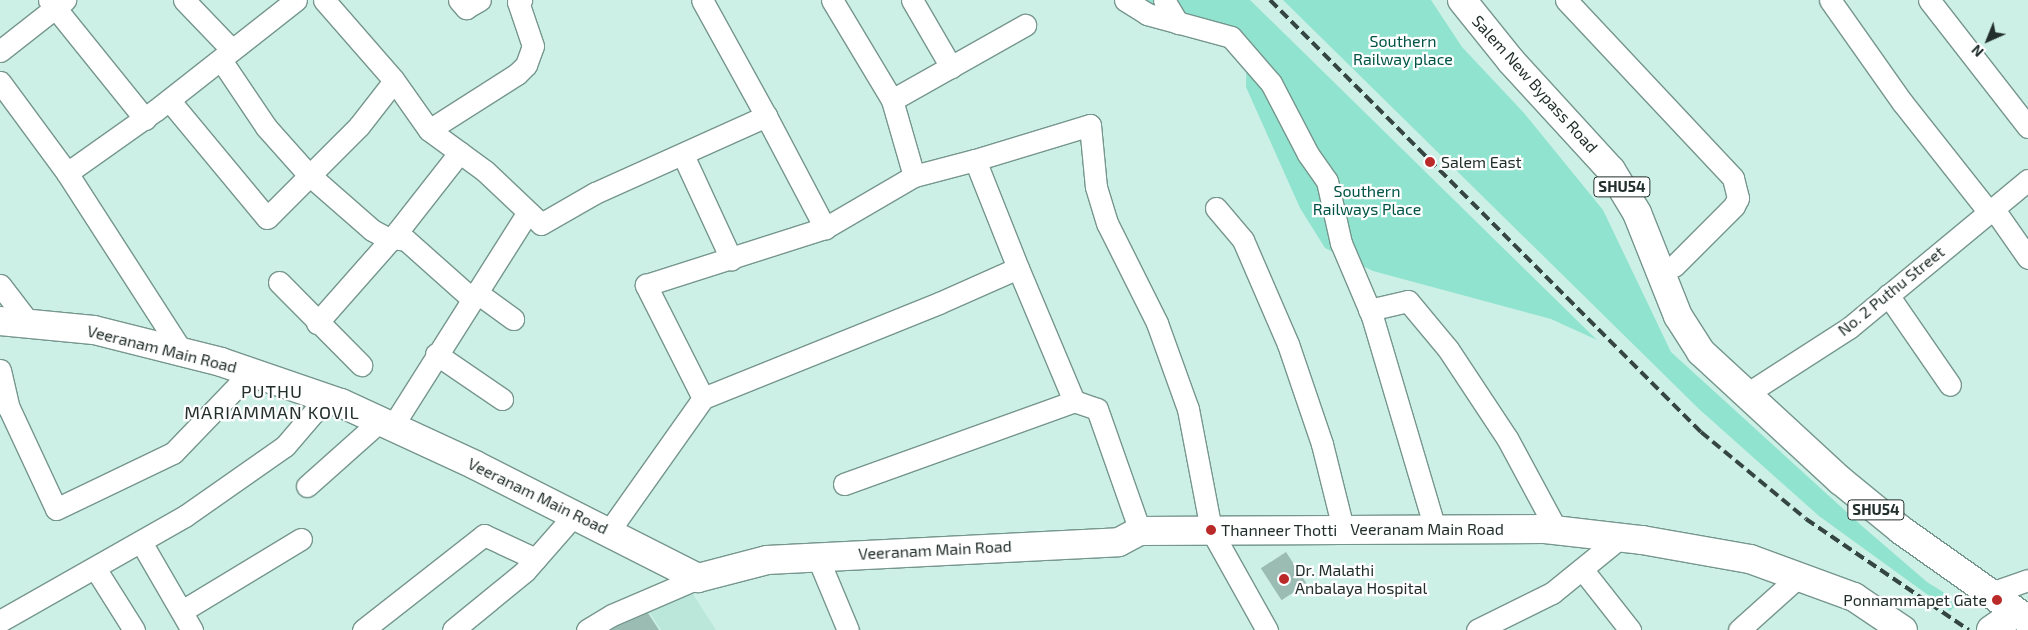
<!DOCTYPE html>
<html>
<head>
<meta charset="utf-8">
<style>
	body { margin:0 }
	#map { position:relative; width:2028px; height:630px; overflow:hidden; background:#cdf0e6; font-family:"Exo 2",sans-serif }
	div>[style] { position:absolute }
	.built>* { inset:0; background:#bae7da }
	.green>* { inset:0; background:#8fe3cf }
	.building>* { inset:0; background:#9abcb2; transform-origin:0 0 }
	.roads { filter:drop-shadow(1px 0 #76968d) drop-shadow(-1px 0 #76968d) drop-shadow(0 1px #76968d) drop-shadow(0 -1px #76968d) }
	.minor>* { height:21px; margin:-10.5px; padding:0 10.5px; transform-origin:10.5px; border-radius:10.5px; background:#fff }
	.major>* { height:28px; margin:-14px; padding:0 14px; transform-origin:14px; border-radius:14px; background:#fff }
	.rail>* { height:4px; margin-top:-2px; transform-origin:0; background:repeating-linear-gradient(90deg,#354541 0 10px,transparent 0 15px) }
	.dots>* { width:14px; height:14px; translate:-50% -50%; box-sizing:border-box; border:2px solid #fff; border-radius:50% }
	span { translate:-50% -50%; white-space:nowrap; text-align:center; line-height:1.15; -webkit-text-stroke:4.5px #fff; paint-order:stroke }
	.shield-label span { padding:1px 4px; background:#fff; border:1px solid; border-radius:4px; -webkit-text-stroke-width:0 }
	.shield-label { font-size:15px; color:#222f2c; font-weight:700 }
	.park-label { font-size:16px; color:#005446 }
	.street-label { font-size:16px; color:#222f2c }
	.poi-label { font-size:16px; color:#222f2c }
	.left { translate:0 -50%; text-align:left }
	.right { translate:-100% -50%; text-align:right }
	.neighbourhood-label { font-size:18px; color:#222f2c; letter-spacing:1px }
	.north { position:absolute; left:1963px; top:15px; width:50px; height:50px; -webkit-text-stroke:4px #fff; paint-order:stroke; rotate:224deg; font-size:14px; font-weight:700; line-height:20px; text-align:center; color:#222f2c }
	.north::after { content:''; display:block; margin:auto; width:18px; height:22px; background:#222f2c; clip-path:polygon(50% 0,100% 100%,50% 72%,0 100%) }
</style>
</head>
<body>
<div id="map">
	<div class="built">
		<div style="clip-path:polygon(689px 588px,716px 630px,661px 630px,648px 610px)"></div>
	</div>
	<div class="green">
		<div style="clip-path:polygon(1147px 0,1250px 0,1597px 340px,1551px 319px,1373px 271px,1325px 248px,1300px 208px,1246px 87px,1247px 47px,1153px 6px)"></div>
		<div style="clip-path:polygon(1283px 0,1431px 0,1462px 47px,1524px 113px,1603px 210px,1671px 352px,1862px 526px,1927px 582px,1959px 602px,1950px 611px,1819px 516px,1699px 409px)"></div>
	</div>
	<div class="building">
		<div style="left:1286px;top:552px;width:38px;height:30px;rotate:57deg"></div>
		<div style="clip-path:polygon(648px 613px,659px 630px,611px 630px,618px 626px)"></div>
	</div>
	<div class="roads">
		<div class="minor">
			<div style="left:49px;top:0;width:153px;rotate:51.1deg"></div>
			<div style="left:184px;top:0;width:69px;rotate:46.2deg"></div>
			<div style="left:324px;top:0;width:105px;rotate:48.9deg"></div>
			<div style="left:393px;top:79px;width:62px;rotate:54.8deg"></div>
			<div style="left:429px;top:130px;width:69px;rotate:36.2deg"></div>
			<div style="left:485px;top:171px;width:77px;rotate:43.4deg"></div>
			<div style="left:541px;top:224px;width:62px;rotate:-29.9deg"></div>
			<div style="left:595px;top:193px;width:188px;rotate:-24.2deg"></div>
			<div style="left:766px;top:116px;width:132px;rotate:-118.9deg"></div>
			<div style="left:459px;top:0;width:11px;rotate:49deg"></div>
			<div style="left:466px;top:8px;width:16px;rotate:-30deg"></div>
			<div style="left:832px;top:0;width:117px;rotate:59deg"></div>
			<div style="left:892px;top:100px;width:79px;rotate:73.9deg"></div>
			<div style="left:914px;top:176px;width:63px;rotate:-14.7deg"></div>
			<div style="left:975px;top:160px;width:116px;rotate:68.3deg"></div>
			<div style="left:912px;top:0;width:78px;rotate:59.8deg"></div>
			<div style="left:1125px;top:0;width:26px;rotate:32deg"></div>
			<div style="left:1147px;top:14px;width:87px;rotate:15.3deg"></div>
			<div style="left:1231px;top:37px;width:61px;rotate:49deg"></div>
			<div style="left:1271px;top:83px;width:80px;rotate:62.5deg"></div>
			<div style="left:1308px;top:154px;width:33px;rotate:55deg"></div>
			<div style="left:1327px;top:181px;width:64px;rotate:77.3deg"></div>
			<div style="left:1341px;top:243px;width:79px;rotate:67deg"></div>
			<div style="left:1372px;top:316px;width:222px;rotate:73.5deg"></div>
			<div style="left:1164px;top:0;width:27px;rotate:59deg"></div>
			<div style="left:1566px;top:0;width:244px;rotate:46.8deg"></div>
			<div style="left:1733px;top:178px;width:21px;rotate:76deg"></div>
			<div style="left:1738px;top:198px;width:9px;rotate:117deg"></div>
			<div style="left:1734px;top:206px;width:85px;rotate:135deg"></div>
			<div style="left:1830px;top:0;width:125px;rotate:54.8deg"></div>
			<div style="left:1902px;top:102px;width:140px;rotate:51.7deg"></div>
			<div style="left:1929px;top:0;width:161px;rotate:52.1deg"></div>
			<div style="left:0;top:51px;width:83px;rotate:-38.1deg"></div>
			<div style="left:221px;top:60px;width:81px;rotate:56.1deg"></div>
			<div style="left:266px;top:127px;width:62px;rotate:48.3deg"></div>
			<div style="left:307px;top:173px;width:86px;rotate:41.2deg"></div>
			<div style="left:372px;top:230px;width:15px;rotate:28deg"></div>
			<div style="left:385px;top:237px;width:21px;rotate:8deg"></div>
			<div style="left:406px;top:240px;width:87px;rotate:41.7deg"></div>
			<div style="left:0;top:82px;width:113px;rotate:53.6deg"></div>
			<div style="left:67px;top:173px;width:214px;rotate:57.2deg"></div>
			<div style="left:169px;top:100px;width:153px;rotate:50.3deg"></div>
			<div style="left:267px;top:218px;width:130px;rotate:-45deg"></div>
			<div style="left:359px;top:126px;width:57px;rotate:-52.1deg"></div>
			<div style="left:892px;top:100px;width:153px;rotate:-29.4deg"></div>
			<div style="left:766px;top:116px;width:127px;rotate:62.2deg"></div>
			<div style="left:429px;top:130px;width:104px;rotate:-32.5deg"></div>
			<div style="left:517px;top:74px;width:13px;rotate:-45deg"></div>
			<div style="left:526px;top:65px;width:20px;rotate:-70deg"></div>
			<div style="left:533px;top:46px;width:46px;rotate:-108.8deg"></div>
			<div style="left:518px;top:2px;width:4px;rotate:-34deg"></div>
			<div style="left:683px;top:155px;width:115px;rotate:65.2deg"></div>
			<div style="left:975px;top:160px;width:120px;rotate:-16.9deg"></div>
			<div style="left:1090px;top:125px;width:62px;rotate:84.5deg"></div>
			<div style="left:1096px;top:187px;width:38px;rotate:73deg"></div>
			<div style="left:1107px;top:223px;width:112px;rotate:63.4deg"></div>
			<div style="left:1157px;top:323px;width:91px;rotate:70.2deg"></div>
			<div style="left:1188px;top:409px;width:123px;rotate:79.2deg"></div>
			<div style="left:1211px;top:530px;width:115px;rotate:60.8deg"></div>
			<div style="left:67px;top:173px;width:109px;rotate:-35.3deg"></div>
			<div style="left:156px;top:110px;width:178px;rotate:-38.2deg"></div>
			<div style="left:1216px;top:208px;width:42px;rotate:49.8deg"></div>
			<div style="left:1243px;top:240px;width:113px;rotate:66.6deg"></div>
			<div style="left:1288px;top:344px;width:106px;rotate:71.2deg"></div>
			<div style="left:1322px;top:444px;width:87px;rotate:76deg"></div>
			<div style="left:1993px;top:208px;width:61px;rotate:55deg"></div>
			<div style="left:279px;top:282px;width:117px;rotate:45.3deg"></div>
			<div style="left:0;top:285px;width:49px;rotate:52.4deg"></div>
			<div style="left:476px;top:292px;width:46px;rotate:36.1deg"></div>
			<div style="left:1888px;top:295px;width:109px;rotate:55.4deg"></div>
			<div style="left:1369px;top:310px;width:40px;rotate:-13deg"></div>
			<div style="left:1408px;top:301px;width:62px;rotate:50.2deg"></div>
			<div style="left:1448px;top:349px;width:107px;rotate:56.5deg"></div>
			<div style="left:1507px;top:438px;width:106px;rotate:61.7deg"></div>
			<div style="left:317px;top:323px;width:123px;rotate:-48.6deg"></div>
			<div style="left:398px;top:231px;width:100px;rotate:-51.9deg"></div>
			<div style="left:436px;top:354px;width:80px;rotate:34.3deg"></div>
			<div style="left:0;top:370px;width:39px;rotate:77deg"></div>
			<div style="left:9px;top:408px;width:111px;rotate:65deg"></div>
			<div style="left:56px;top:509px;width:130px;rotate:-25.6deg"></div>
			<div style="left:173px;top:453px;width:112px;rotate:-46.1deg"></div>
			<div style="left:1748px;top:393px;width:120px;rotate:-32.8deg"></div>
			<div style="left:1849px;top:328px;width:232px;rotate:-39.6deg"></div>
			<div style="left:703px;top:398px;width:254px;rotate:-21.9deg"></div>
			<div style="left:939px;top:303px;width:86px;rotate:-23.9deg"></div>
			<div style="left:1018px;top:268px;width:144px;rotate:67.2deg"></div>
			<div style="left:392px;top:427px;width:254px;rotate:-57.7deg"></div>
			<div style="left:844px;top:484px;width:245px;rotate:-19.8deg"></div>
			<div style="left:1074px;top:401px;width:24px;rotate:19deg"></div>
			<div style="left:1097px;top:409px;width:129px;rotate:70.6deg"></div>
			<div style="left:307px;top:486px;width:98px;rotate:-41.7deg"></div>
			<div style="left:609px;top:531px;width:163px;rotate:-54.7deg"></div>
			<div style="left:703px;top:398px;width:127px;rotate:-116.8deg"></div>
			<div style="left:646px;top:285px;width:188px;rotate:-17.7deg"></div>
			<div style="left:825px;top:228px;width:103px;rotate:-30.3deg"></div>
			<div style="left:141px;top:542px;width:102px;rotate:59.9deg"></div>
			<div style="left:817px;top:556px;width:80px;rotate:67.3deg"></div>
			<div style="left:95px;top:568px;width:73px;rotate:57.8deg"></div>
			<div style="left:1582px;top:569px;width:78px;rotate:51.8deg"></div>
			<div style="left:1988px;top:594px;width:42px;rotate:-19.3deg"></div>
			<div style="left:182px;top:611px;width:139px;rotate:-31.2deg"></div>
			<div style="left:0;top:621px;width:213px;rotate:-29.6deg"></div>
			<div style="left:185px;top:516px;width:122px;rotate:-35deg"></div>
			<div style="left:285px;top:446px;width:63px;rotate:-49.5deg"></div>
			<div style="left:363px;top:630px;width:154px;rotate:-38.1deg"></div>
			<div style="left:484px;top:535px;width:57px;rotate:24.8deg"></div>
			<div style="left:453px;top:630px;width:93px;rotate:-39.3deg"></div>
			<div style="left:525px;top:571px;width:76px;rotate:-48.7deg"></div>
			<div style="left:587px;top:630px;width:29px;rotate:-31deg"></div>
			<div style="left:612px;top:615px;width:94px;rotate:-23.3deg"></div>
			<div style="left:1477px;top:630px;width:84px;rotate:-26.3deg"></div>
			<div style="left:1552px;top:593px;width:89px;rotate:-39.1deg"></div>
			<div style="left:1739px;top:630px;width:79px;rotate:-41.9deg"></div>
		</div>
		<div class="major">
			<div style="left:1462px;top:0;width:78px;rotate:51.2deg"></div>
			<div style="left:1511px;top:61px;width:148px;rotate:47.5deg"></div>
			<div style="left:1611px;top:170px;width:50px;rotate:58.8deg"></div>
			<div style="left:1637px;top:213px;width:111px;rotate:68.3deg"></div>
			<div style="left:1678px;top:316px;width:43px;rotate:57.4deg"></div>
			<div style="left:1701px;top:352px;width:190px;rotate:42.7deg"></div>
			<div style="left:1841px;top:481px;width:77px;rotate:39.2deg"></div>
			<div style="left:1901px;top:530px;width:156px;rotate:35.3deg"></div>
			<div style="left:0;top:321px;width:94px;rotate:5.5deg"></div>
			<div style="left:94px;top:330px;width:131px;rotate:14.1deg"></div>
			<div style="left:221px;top:362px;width:127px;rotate:18.9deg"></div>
			<div style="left:341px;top:403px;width:148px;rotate:24.8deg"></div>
			<div style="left:475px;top:465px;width:250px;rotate:26.9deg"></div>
			<div style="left:698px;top:578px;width:71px;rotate:-14.6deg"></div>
			<div style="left:767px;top:560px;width:352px;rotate:-2.9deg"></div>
			<div style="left:1119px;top:542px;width:24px;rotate:-28deg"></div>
			<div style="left:1140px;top:531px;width:405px;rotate:-0.3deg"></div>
			<div style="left:1545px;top:529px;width:98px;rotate:6.5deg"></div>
			<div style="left:1642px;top:540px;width:110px;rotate:10deg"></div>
			<div style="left:1750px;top:559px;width:111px;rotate:20.1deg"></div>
			<div style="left:1854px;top:597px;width:59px;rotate:34deg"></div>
			<div style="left:1991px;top:630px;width:29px;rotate:-35deg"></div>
		</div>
	</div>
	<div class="rail">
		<div style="left:1270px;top:0;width:610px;rotate:45.07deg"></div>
		<div style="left:1701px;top:432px;width:136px;rotate:39.6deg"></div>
		<div style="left:1806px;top:519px;width:197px;rotate:34.3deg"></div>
	</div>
	<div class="dots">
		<div style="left:1430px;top:162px;background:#b92a29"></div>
		<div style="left:1211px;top:530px;background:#b92a29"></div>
		<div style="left:1284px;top:579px;background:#b92a29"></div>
		<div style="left:1997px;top:600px;background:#b92a29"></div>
	</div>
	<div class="shield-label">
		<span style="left:1622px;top:187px">SHU54</span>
		<span style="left:1876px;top:510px">SHU54</span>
	</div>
	<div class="park-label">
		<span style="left:1403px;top:50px">Southern<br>Railway place</span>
		<span style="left:1367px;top:200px">Southern<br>Railways Place</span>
	</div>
	<div class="street-label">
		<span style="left:1535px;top:84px;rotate:48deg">Salem New Bypass Road</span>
		<span style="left:1891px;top:291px;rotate:-39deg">No. 2 Puthu Street</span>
		<span style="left:162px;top:349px;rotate:14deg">Veeranam Main Road</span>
		<span style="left:538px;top:496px;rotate:26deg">Veeranam Main Road</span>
		<span style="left:1427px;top:529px">Veeranam Main Road</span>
		<span style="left:935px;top:550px;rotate:-3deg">Veeranam Main Road</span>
	</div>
	<div class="poi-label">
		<span class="left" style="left:1441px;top:162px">Salem East</span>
		<span class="left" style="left:1221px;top:530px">Thanneer Thotti</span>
		<span class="left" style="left:1295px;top:579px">Dr. Malathi<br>Anbalaya Hospital</span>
		<span class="right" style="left:1987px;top:600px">Ponnammapet Gate</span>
	</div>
	<div class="neighbourhood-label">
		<span style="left:272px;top:402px">PUTHU<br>MARIAMMAN KOVIL</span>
	</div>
	<div class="north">N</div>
</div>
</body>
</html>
